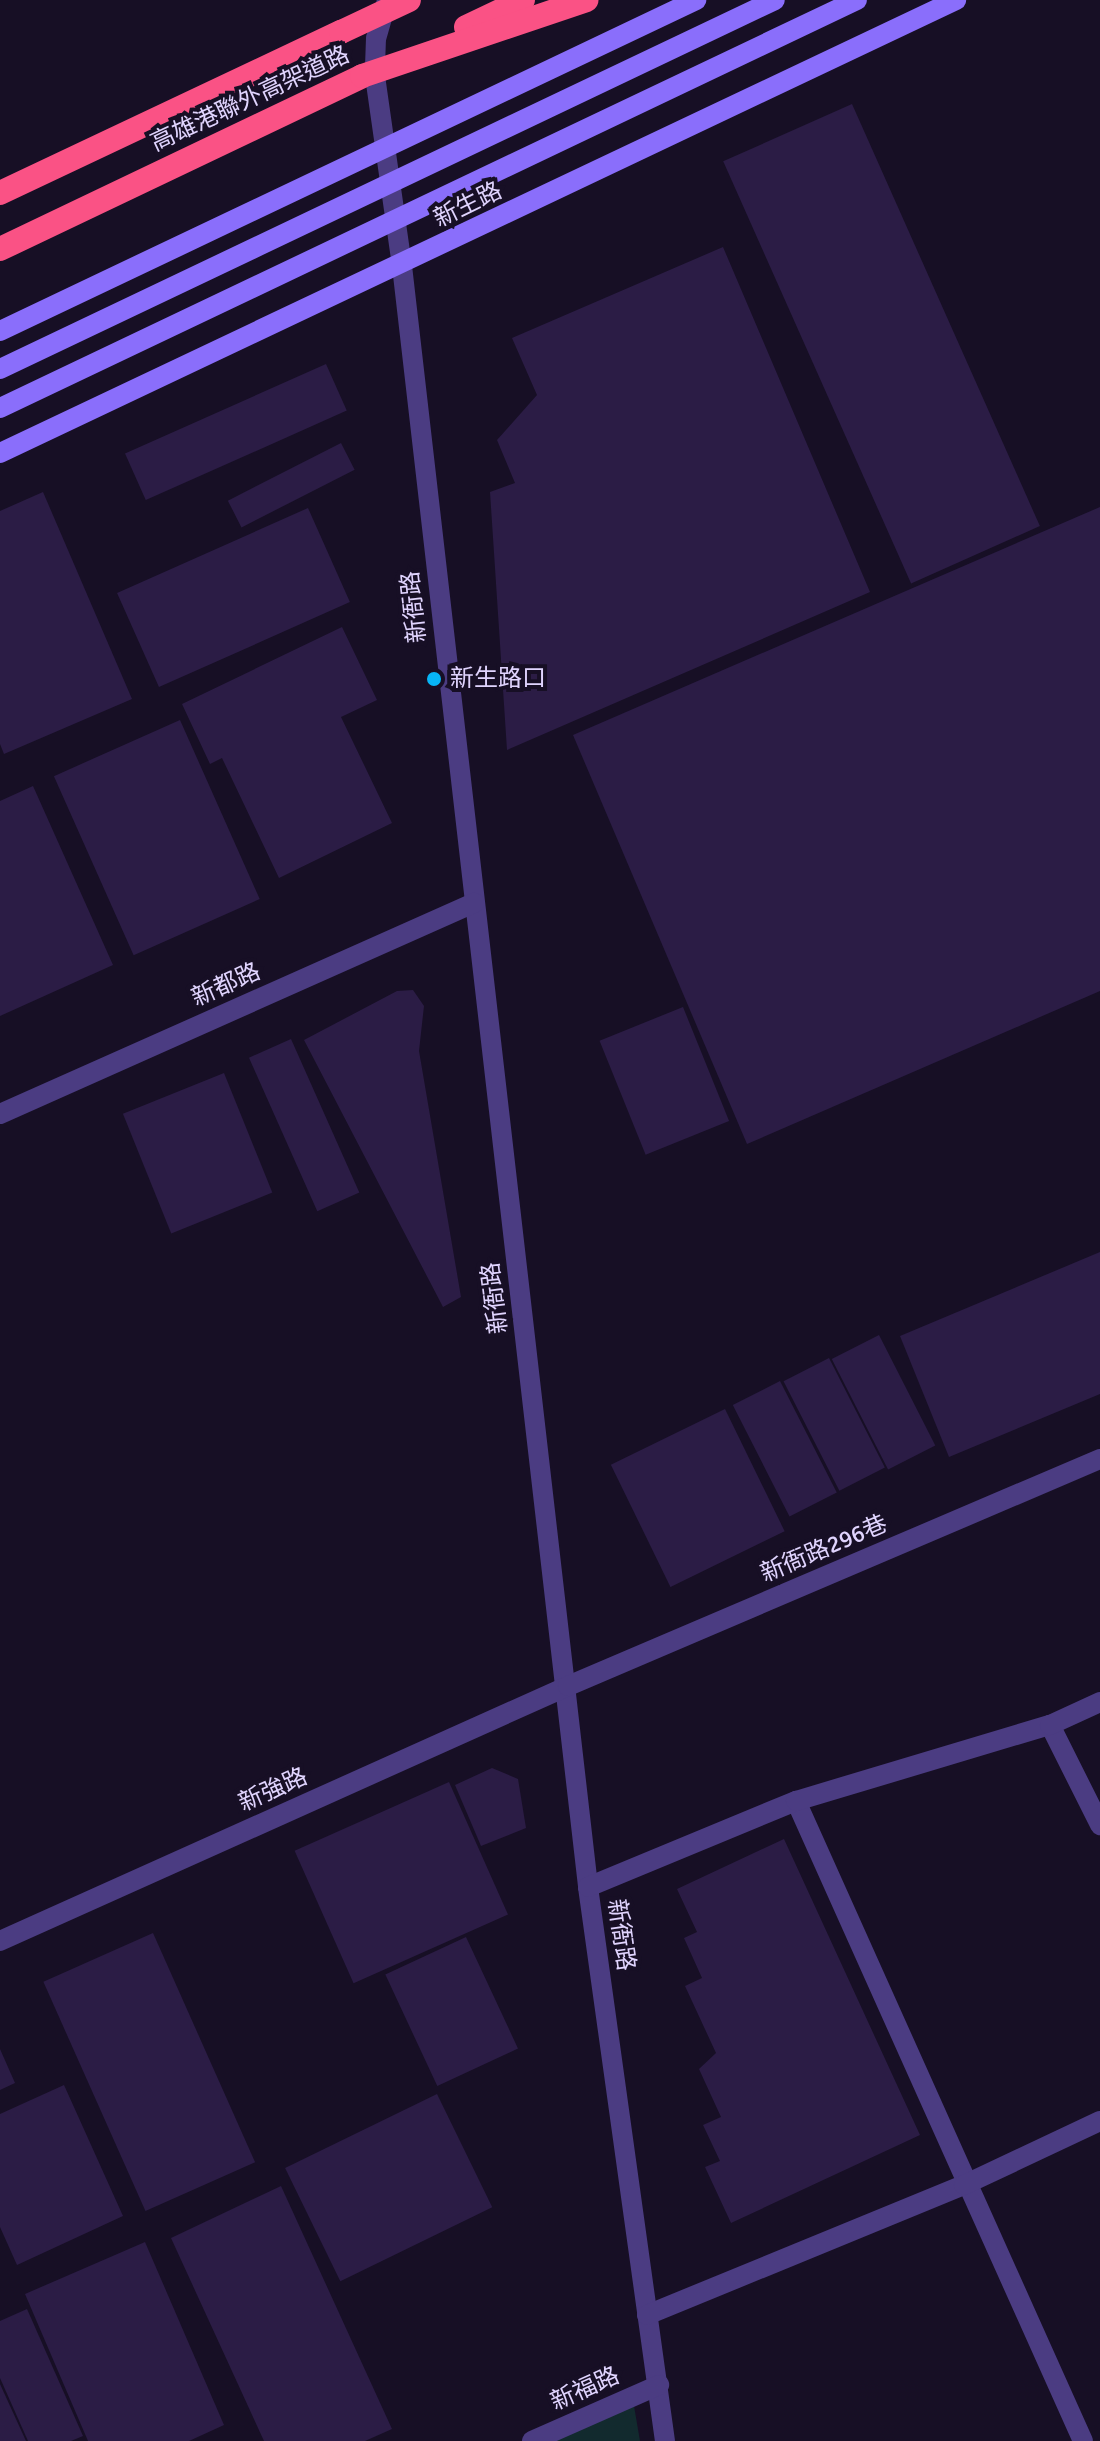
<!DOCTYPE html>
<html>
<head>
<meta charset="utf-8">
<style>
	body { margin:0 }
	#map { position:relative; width:1100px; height:2441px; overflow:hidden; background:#170f25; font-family:Signika,"Noto Sans TC",sans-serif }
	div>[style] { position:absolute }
	.green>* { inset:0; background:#122a2e }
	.building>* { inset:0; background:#2b1c45; transform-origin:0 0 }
	.street>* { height:20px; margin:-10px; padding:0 10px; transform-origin:10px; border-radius:10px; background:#4b3c82 }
	.secondary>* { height:20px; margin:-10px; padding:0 10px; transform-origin:10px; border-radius:10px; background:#8a6efb }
	.highway>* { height:24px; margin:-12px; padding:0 12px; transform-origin:12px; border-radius:12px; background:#fa5285 }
	.highway-bridge>* { height:24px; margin:-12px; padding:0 12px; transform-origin:12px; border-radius:12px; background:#fa5285 }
	.dots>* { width:22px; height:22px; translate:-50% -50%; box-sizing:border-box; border:4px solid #170f25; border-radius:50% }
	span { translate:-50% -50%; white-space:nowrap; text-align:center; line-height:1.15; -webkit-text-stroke:8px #170f25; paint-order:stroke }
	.street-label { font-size:24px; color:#e0d4fe }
	.poi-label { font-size:24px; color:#e0d4fe }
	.left { translate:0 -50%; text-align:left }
</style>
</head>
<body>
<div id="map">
	<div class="green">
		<div style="clip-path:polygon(632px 2394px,640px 2441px,531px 2441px)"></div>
	</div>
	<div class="building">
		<div style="left:852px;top:104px;width:462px;height:141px;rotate:66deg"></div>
		<div style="clip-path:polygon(723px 247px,870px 592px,507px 750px,490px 492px,515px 483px,497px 440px,537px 395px,512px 338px)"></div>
		<div style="left:326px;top:364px;width:51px;height:220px;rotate:66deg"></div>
		<div style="left:341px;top:443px;width:30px;height:127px;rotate:63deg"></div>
		<div style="clip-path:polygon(43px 492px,132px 699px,4px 754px,0 744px,0 511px)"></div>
		<div style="clip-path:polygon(1100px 507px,1100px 991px,747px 1144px,573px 735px)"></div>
		<div style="left:308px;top:508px;width:103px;height:209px;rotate:66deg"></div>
		<div style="clip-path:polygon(342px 627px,377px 700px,341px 717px,392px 823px,279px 878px,222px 758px,210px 764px,182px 704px)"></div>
		<div style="left:180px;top:720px;width:196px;height:138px;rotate:66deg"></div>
		<div style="clip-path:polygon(33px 786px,113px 965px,0 1016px,0 801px)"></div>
		<div style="clip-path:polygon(413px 990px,424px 1006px,419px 1051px,461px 1297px,443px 1307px,304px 1040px,397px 991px)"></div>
		<div style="left:683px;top:1007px;width:123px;height:90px;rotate:68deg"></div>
		<div style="left:291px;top:1039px;width:168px;height:46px;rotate:66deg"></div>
		<div style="left:224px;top:1073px;width:129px;height:109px;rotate:68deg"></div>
		<div style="clip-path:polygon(1100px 1252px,1100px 1394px,949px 1457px,900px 1336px)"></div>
		<div style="left:879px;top:1335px;width:124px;height:53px;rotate:63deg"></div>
		<div style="left:829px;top:1358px;width:123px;height:51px;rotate:63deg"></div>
		<div style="left:780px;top:1381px;width:125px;height:53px;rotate:63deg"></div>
		<div style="left:725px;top:1409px;width:136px;height:127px;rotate:64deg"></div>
		<div style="clip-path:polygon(492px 1768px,518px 1779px,526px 1828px,481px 1846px,455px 1785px)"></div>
		<div style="left:449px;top:1782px;width:145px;height:169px;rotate:66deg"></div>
		<div style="clip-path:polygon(784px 1839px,920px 2135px,731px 2223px,705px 2167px,720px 2161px,703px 2125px,721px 2117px,699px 2069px,716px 2053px,685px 1986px,702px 1978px,684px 1938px,697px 1932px,677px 1889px)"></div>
		<div style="left:153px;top:1933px;width:251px;height:120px;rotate:66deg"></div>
		<div style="left:466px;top:1937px;width:123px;height:89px;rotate:65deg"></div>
		<div style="clip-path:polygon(0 2049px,15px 2083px,0 2090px)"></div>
		<div style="clip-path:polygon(64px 2085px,123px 2216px,17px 2265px,0 2227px,0 2114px)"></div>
		<div style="left:437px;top:2094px;width:126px;height:169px;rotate:64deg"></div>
		<div style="clip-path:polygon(281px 2186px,392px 2429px,365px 2441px,264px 2441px,171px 2238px)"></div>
		<div style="clip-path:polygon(145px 2242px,224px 2425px,189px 2441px,88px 2441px,25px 2294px)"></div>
		<div style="clip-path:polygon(27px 2309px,83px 2436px,71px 2441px,28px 2441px,0 2378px,0 2321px)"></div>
		<div style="clip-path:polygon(0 2384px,26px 2441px,0 2441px)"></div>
	</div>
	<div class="street">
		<div style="left:386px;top:4px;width:35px;rotate:106deg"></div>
		<div style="left:376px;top:38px;width:38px;rotate:92deg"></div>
		<div style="left:375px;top:76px;width:192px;rotate:81.9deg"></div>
		<div style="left:402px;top:266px;width:1632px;rotate:83.45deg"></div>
		<div style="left:588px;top:1887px;width:559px;rotate:82.09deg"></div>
		<div style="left:0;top:1114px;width:519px;rotate:-24deg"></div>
		<div style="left:1050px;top:1725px;width:112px;rotate:63.4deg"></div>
		<div style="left:796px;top:1801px;width:701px;rotate:65.85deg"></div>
		<div style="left:588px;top:1887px;width:225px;rotate:-22.5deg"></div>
		<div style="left:796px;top:1801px;width:265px;rotate:-16.7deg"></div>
		<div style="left:1050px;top:1725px;width:55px;rotate:-24.7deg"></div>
		<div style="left:0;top:1941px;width:623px;rotate:-24.18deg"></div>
		<div style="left:568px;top:1686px;width:578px;rotate:-23.11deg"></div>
		<div style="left:647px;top:2315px;width:343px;rotate:-22.3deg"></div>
		<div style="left:964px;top:2185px;width:150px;rotate:-25.2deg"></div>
		<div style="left:532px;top:2441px;width:139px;rotate:-23.8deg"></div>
	</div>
	<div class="secondary">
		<div style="left:0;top:331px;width:771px;rotate:-25.43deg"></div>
		<div style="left:0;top:369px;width:858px;rotate:-25.46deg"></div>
		<div style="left:0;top:408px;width:949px;rotate:-25.46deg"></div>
		<div style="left:0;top:453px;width:1058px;rotate:-25.35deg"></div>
	</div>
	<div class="highway">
		<div style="left:0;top:193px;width:377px;rotate:-25.3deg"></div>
		<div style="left:0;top:249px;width:401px;rotate:-25.5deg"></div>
	</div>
	<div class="highway-bridge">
		<div style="left:466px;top:27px;width:63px;rotate:-25.3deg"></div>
		<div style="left:341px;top:32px;width:75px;rotate:-25.2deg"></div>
		<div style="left:362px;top:76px;width:237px;rotate:-18.7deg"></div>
	</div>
	<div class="dots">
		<div style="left:434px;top:679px;background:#07b5f7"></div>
	</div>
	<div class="street-label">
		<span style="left:250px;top:99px;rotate:-25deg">高雄港聯外高架道路</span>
		<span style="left:468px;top:205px;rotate:-26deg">新生路</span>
		<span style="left:414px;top:607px;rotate:-96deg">新衙路</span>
		<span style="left:226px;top:985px;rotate:-24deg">新都路</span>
		<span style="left:495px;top:1298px;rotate:-97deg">新衙路</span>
		<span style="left:824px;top:1549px;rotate:-23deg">新衙路296巷</span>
		<span style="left:273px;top:1790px;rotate:-24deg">新強路</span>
		<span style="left:621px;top:1935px;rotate:82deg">新衙路</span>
		<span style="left:585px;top:2389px;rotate:-24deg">新福路</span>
	</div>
	<div class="poi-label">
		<span class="left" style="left:450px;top:679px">新生路口</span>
	</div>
</div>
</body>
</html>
